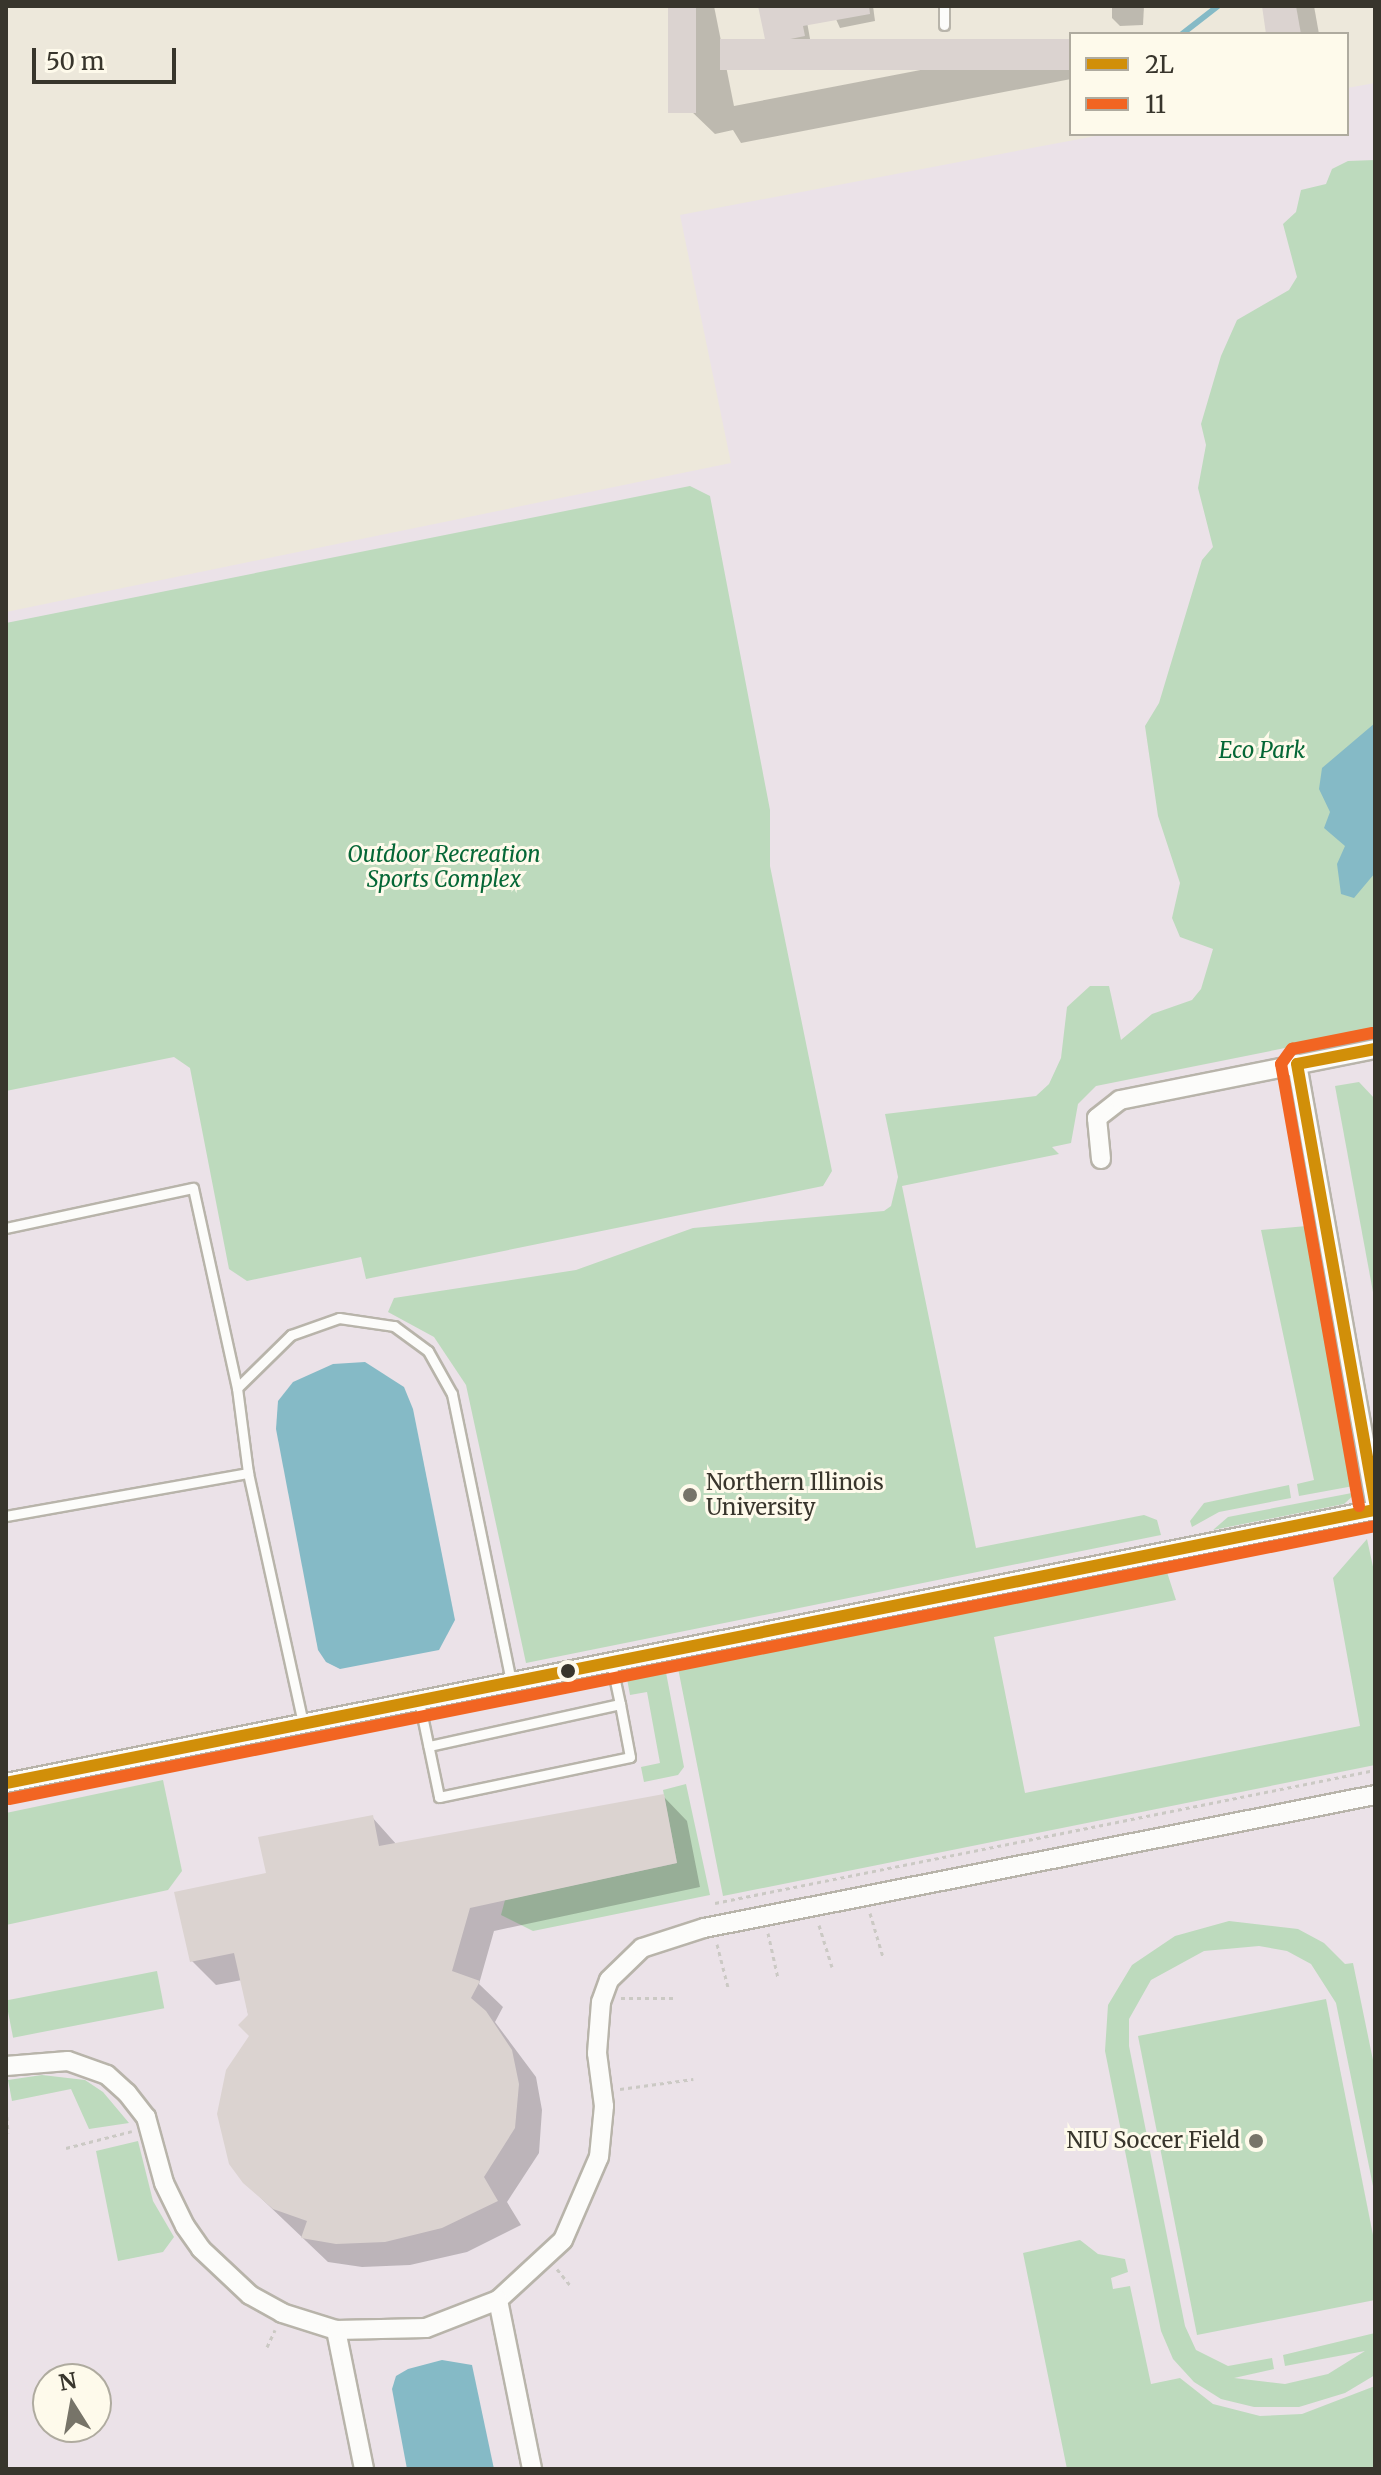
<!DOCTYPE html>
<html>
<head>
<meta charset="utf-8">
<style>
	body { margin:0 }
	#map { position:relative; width:1381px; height:2475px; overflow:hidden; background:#ede8db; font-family:Merriweather,serif }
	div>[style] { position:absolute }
	.education>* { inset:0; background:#ebe2e8 }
	.green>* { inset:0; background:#bddabd; transform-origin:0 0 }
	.water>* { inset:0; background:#85bac6 }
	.shadow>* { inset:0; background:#0003 }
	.stream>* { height:6px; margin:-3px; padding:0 3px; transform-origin:3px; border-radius:3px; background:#85bac6 }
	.building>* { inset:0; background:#dbd3d0; transform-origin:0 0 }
	.path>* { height:3px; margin-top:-1.5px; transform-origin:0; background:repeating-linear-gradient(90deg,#cbc9c4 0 4px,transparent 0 8px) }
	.roads { filter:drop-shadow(2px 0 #b8b4aa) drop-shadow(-2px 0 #b8b4aa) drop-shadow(0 2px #b8b4aa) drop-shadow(0 -2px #b8b4aa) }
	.lane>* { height:9px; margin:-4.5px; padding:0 4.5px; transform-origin:4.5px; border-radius:4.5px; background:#fcfcfa }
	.street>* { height:18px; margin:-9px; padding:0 9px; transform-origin:9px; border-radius:9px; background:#fcfcfa }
	.bus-1>* { height:12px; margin:-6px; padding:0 6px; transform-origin:6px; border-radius:6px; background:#d18f09 }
	.bus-2>* { height:12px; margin:-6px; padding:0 6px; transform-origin:6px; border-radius:6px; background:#f26522 }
	.dots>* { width:22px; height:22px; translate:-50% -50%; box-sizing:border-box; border:4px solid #fefaeb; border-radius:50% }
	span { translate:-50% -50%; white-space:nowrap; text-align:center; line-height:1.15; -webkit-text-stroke:6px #fefaeb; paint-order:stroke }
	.park-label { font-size:22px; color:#056736; font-style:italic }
	.poi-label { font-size:22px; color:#38352c }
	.left { translate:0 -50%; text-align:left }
	.right { translate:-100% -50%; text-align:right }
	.frame { position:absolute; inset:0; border:8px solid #38352c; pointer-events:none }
	.legend { position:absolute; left:1069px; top:32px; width:280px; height:104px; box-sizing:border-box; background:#fefaeb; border:2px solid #afab9f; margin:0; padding:10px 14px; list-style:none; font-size:24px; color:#38352c }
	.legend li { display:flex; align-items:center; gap:16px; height:40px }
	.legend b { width:40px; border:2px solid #afab9f }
	.north { position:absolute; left:32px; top:2363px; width:80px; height:80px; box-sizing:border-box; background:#fefaeb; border:2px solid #afab9f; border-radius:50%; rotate:349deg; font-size:22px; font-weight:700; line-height:32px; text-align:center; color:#38352c }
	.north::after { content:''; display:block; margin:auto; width:28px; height:36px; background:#777469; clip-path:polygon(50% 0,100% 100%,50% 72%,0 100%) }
	.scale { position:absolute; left:32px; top:48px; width:144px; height:36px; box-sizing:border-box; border:4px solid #38352c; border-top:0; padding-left:10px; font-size:24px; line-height:28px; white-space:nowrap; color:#38352c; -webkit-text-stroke:6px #fefaeb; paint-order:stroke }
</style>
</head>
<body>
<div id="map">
	<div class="education">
		<div style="clip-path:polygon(evenodd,1375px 83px,1375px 2469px,6px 2469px,6px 612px,731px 463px,680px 215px,1106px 134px,1347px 134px,1347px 88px,1375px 83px,48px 2379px,96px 2379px,96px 2427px,48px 2427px,48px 2379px)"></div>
	</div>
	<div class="green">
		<div style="clip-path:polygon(1375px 160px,1375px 1030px,1096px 1086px,1078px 1104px,1071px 1143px,1052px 1147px,1059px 1154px,902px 1186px,976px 1548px,1144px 1515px,1157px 1520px,1161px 1535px,526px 1663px,466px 1385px,434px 1337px,388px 1312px,394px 1298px,576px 1270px,693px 1228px,884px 1211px,891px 1206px,898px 1177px,885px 1114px,1036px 1096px,1049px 1084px,1061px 1058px,1067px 1007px,1090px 986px,1109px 986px,1121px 1040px,1152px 1014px,1192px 1000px,1201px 989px,1213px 949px,1180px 937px,1172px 918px,1180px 883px,1158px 816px,1145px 726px,1159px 703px,1202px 560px,1213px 547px,1198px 488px,1206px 445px,1201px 424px,1221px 356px,1237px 320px,1289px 290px,1297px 277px,1283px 224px,1296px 212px,1301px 190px,1326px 184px,1332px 169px,1348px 161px)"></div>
		<div style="clip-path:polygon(690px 486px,710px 496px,770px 810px,770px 866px,832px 1171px,823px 1186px,366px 1279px,361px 1257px,247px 1281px,229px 1269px,190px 1068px,174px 1057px,6px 1091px,6px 623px)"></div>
		<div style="clip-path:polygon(1359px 1082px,1375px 1099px,1375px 1303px,1335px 1086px)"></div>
		<div style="clip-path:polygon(1307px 1226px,1359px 1485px,1299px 1496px,1297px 1484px,1314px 1480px,1261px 1230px)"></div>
		<div style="clip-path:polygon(1289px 1485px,1291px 1498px,1219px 1512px,1192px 1527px,1190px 1521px,1204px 1503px)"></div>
		<div style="clip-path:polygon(1357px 1492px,1344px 1504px,1213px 1530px,1228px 1517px)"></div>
		<div style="clip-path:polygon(1367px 1539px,1375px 1576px,1375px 1765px,723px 1896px,677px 1663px,1166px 1569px,1176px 1600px,994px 1637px,1025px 1793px,1360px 1726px,1333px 1578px)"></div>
		<div style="clip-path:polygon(664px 1662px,684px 1767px,678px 1775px,644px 1782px,641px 1767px,660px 1763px,647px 1692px,630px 1695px,626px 1673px)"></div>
		<div style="clip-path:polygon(163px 1780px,182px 1871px,168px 1890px,6px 1925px,6px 1813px)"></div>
		<div style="clip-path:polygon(686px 1784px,710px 1895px,533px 1931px,501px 1915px,505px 1900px,677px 1863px,663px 1790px)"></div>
		<div style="clip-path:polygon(1229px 1921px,1298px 1929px,1324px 1943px,1345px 1964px,1353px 1963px,1375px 2070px,1375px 2196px,1336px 2003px,1311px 1964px,1287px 1951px,1259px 1946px,1204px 1951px,1151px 1980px,1129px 2019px,1129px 2046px,1185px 2326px,1196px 2350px,1228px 2366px,1272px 2358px,1274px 2369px,1234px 2378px,1285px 2384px,1328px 2374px,1365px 2351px,1285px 2366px,1283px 2355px,1375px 2333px,1375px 2375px,1345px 2393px,1299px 2407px,1254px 2407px,1221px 2399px,1194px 2382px,1173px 2359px,1161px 2331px,1105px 2051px,1108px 2005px,1132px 1965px,1175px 1936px)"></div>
		<div style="left:157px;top:1971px;width:38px;height:154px;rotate:79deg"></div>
		<div style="clip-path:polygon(1326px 1999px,1375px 2245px,1375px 2300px,1197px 2335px,1138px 2036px)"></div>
		<div style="clip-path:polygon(42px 2075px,85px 2080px,103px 2092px,129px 2123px,89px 2129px,71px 2089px,12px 2101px,8px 2080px)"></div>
		<div style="clip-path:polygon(138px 2141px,153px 2201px,174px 2237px,163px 2252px,118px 2261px,96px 2151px)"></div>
		<div style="clip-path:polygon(1080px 2240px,1098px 2254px,1125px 2259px,1128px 2272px,1111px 2278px,1113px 2289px,1130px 2286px,1151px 2384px,1180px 2378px,1213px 2404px,1260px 2416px,1302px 2414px,1375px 2386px,1375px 2469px,1067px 2469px,1023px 2253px)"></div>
	</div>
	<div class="water">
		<div style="clip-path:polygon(1375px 723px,1375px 873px,1354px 898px,1341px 894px,1337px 864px,1345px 846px,1324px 828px,1330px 812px,1319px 789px,1322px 768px)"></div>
		<div style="clip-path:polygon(365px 1362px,404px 1387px,413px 1409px,455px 1620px,439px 1650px,340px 1669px,326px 1662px,318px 1650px,276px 1429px,278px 1401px,293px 1382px,333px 1364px)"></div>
		<div style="clip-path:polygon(442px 2360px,472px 2365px,494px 2469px,407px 2469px,392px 2389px,396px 2376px,408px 2369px)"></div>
	</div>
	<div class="shadow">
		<div style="clip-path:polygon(670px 6px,714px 6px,734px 106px,1071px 41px,1071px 79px,741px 143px,733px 130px,715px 134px,690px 110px)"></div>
		<div style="clip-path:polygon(761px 6px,804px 6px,811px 44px,775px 51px,768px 43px)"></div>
		<div style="clip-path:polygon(830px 6px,873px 6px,875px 21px,840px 28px)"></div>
		<div style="clip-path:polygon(1112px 6px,1144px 6px,1143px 25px,1120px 26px,1112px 18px)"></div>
		<div style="clip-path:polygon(1263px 6px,1314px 6px,1319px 34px,1268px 34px)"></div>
		<div style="clip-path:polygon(663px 1796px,687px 1821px,700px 1887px,494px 1931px,479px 1984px,503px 2007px,495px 2022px,536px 2077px,542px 2110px,539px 2153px,507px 2202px,521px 2225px,467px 2252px,410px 2265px,362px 2267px,328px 2262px,244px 2182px,252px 2036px,242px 1980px,216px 1985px,192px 1961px,268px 1874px,372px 1817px,397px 1845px)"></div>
	</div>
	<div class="stream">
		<div style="left:1182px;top:34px;width:46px;rotate:-37.9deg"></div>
	</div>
	<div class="building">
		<div style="left:668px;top:6px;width:28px;height:107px"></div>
		<div style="clip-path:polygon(758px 6px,869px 6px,870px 14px,803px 26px,805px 36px,766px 44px)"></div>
		<div style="clip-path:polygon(1262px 6px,1296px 6px,1301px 34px,1266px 34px)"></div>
		<div style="left:1071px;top:39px;width:31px;height:351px;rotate:90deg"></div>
		<div style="clip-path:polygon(664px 1794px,677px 1863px,470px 1908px,452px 1971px,480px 1981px,471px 1998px,486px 2011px,512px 2050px,519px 2084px,515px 2128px,484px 2177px,498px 2201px,442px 2228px,385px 2242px,336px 2244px,301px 2238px,307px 2221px,273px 2209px,243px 2183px,229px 2164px,217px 2114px,226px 2070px,249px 2036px,238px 2025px,248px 2015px,234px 1953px,190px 1962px,174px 1892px,266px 1873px,258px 1837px,373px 1815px,379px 1846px)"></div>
	</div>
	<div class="path">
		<div style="left:715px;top:1903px;width:673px;rotate:-11.39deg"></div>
		<div style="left:870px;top:1913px;width:46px;rotate:73.5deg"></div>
		<div style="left:819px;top:1925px;width:44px;rotate:72.8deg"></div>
		<div style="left:768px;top:1933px;width:46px;rotate:77.5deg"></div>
		<div style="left:717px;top:1944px;width:44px;rotate:75.7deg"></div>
		<div style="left:621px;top:1998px;width:56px"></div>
		<div style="left:620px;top:2089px;width:74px;rotate:-7.8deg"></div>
		<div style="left:6px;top:2109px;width:24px;rotate:85deg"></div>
		<div style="left:66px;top:2148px;width:68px;rotate:-14.4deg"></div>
		<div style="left:557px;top:2269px;width:22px;rotate:51deg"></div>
		<div style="left:267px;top:2347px;width:19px;rotate:-65deg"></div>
	</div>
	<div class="roads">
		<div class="lane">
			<div style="left:944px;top:6px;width:19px;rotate:90deg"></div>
			<div style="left:6px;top:1228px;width:191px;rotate:-12.1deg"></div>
			<div style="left:193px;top:1188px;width:205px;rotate:77.6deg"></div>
			<div style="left:237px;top:1388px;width:86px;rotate:82.6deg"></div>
			<div style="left:237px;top:1388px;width:76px;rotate:-44.5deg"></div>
			<div style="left:291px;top:1335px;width:51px;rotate:-19.5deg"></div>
			<div style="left:339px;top:1318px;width:56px;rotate:8.3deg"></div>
			<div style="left:394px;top:1326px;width:42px;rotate:36.3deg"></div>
			<div style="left:428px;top:1351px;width:49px;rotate:60.8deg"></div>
			<div style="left:452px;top:1394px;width:294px;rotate:78.4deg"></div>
			<div style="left:6px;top:1516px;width:246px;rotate:-10.1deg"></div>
			<div style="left:248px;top:1473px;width:257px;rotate:77.6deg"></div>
			<div style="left:611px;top:1662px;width:43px;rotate:77.9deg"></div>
			<div style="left:419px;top:1701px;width:98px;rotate:78.2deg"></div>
			<div style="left:439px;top:1797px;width:195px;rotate:-11.8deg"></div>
			<div style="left:630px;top:1757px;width:54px;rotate:-100.7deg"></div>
			<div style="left:620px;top:1704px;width:196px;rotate:167.6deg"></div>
		</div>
		<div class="street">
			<div style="left:1297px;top:1064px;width:446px;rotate:79.9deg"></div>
			<div style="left:1101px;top:1159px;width:41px;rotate:-95.6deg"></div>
			<div style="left:1097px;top:1118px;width:29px;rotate:-38deg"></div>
			<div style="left:1120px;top:1100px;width:260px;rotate:-11.3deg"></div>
			<div style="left:6px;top:1783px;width:1396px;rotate:-11.28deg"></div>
			<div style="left:6px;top:2066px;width:62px;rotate:-4.6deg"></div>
			<div style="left:68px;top:2061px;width:41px;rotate:19.7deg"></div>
			<div style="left:107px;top:2075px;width:27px;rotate:42deg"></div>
			<div style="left:127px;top:2093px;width:31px;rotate:52deg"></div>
			<div style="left:146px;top:2117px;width:68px;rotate:74.7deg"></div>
			<div style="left:164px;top:2183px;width:48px;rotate:64deg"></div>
			<div style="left:185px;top:2226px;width:28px;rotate:55deg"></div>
			<div style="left:201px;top:2249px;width:67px;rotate:43.2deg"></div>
			<div style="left:250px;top:2295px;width:37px;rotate:29deg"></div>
			<div style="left:282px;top:2313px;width:57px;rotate:17.5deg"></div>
			<div style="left:336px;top:2330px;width:90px;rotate:-1.3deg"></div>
			<div style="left:426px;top:2328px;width:77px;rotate:-21.3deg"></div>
			<div style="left:498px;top:2300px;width:88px;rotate:-42.7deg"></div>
			<div style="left:563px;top:2240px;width:90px;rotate:-66.6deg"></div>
			<div style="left:599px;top:2157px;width:51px;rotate:-84.4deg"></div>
			<div style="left:604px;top:2106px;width:53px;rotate:-97.5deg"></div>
			<div style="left:597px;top:2053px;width:51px;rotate:-85.5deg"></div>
			<div style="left:601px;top:2002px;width:23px;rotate:-70deg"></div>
			<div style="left:609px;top:1980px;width:46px;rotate:-44.1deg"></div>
			<div style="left:642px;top:1948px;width:65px;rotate:-17.9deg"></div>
			<div style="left:704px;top:1928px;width:684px;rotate:-11.21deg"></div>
			<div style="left:498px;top:2300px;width:172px;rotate:78.6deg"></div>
			<div style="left:336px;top:2330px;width:142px;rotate:78.6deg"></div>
		</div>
	</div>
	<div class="bus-1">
		<div style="left:1375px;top:1049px;width:79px;rotate:169.1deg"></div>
		<div style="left:1297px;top:1064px;width:446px;rotate:79.9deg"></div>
		<div style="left:6px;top:1783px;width:1396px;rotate:-11.28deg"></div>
	</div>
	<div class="bus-2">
		<div style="left:1359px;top:1506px;width:449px;rotate:-100deg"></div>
		<div style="left:1281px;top:1064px;width:19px;rotate:-54deg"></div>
		<div style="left:1292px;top:1049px;width:82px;rotate:-11.3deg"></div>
		<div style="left:9px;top:1799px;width:1393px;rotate:-11.3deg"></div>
	</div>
	<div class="dots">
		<div style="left:690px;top:1495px;background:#777469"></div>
		<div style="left:568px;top:1671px;background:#38352c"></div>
		<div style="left:1256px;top:2141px;background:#777469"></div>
	</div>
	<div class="park-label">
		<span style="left:1262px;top:751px">Eco Park</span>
		<span style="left:444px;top:867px">Outdoor Recreation<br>Sports Complex</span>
	</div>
	<div class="poi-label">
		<span class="left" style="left:706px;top:1495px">Northern Illinois<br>University</span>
		<span class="right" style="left:1240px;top:2141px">NIU Soccer Field</span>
	</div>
	<div class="frame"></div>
	<ul class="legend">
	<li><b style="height:10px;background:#d18f09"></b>2L</li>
	<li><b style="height:10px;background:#f26522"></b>11</li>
	</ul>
	<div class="north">N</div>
	<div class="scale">50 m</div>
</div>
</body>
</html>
